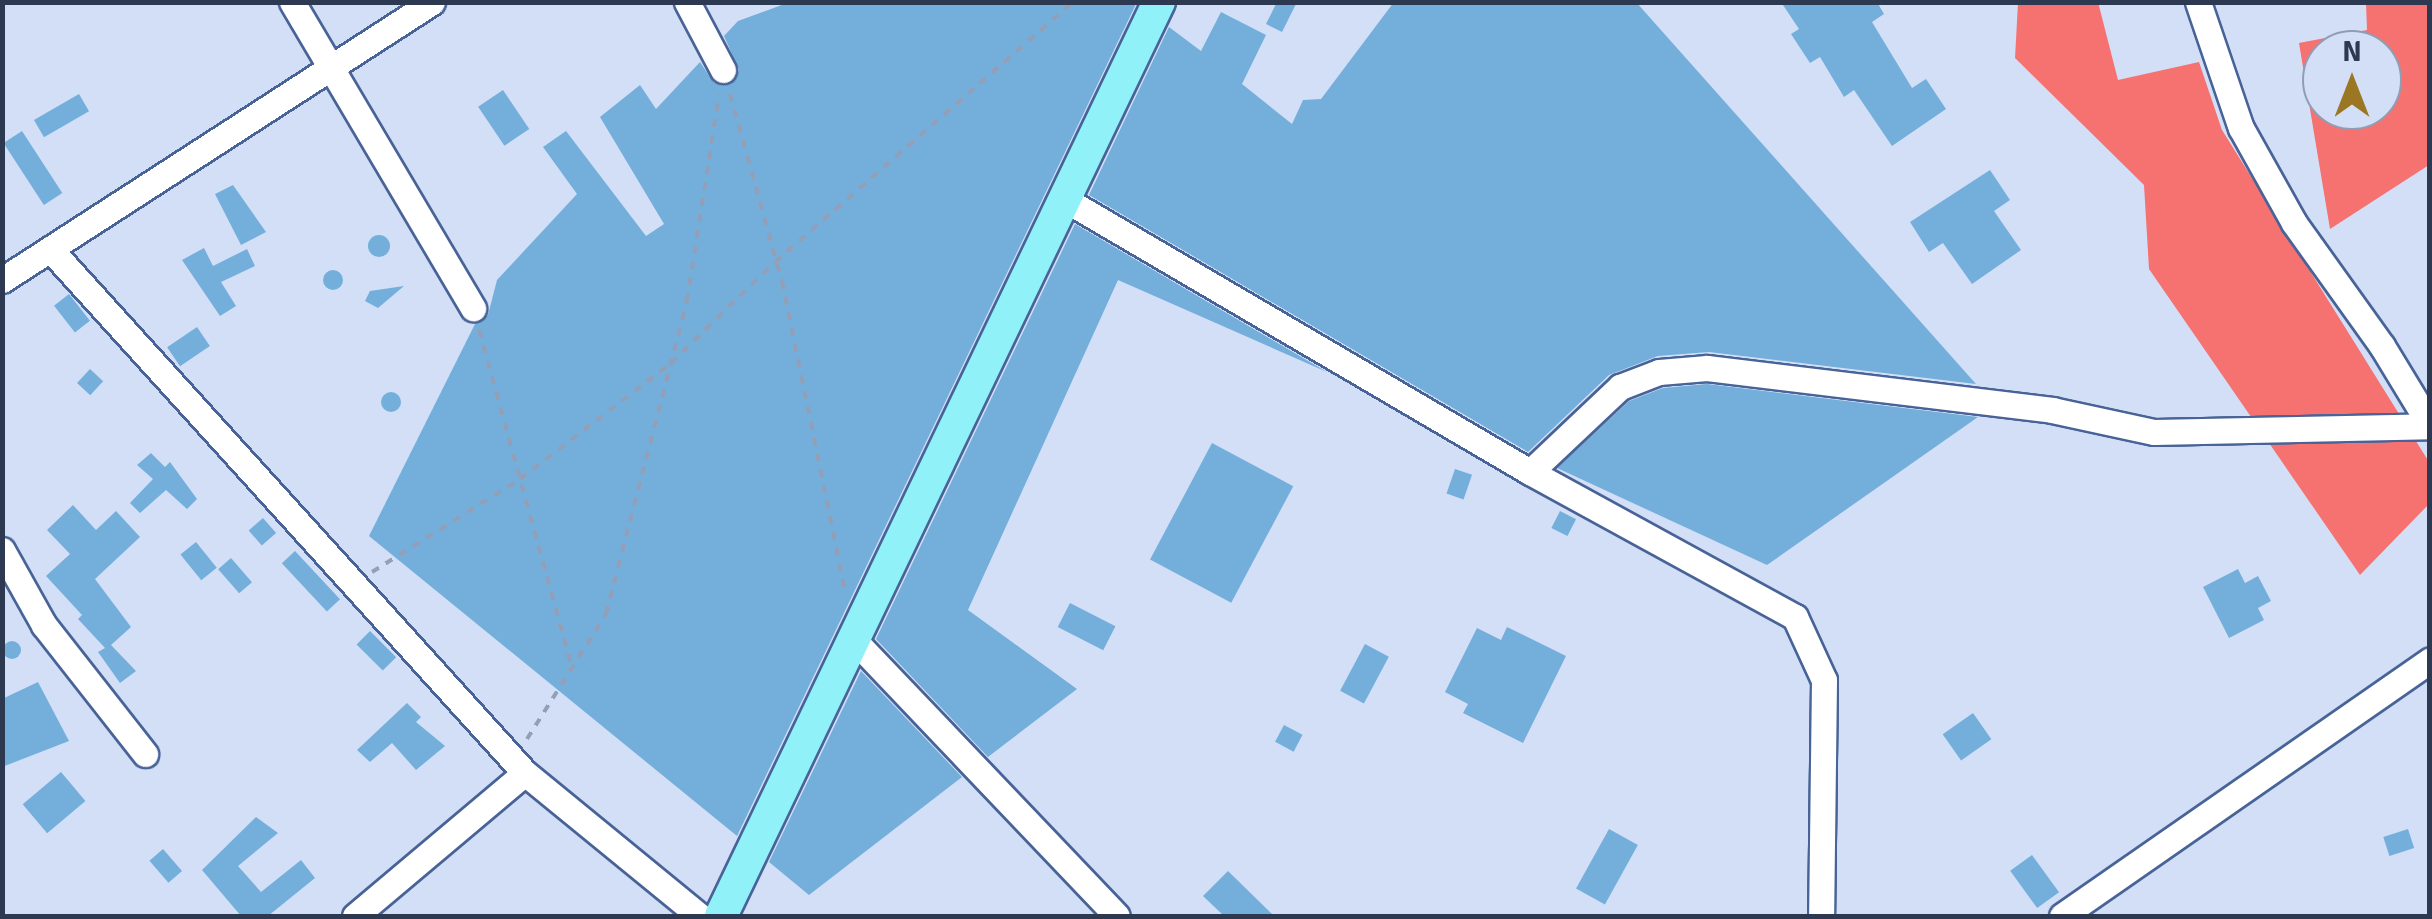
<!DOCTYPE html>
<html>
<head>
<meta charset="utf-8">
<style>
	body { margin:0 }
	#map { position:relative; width:2432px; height:919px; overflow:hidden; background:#d2dff7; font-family:Signika,sans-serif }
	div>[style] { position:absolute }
	.forest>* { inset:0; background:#f57270 }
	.building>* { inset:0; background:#74afdc; transform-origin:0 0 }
	.round { border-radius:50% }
	.path>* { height:4px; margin-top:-2px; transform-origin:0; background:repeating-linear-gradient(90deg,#929fb7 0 8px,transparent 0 16px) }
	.roads { filter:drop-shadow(2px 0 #486397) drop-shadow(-2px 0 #486397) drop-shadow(0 2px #486397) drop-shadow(0 -2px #486397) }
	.minor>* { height:25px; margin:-12.5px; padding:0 12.5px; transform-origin:12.5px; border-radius:12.5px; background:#fff }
	.major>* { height:32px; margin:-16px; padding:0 16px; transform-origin:16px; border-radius:16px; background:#91f1f9 }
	span { translate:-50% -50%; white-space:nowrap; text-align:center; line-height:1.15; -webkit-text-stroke:8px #d2dff7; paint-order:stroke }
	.frame { position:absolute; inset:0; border:5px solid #2d3951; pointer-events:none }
	.north { position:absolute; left:2302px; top:30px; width:100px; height:100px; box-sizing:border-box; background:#d2dff7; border:2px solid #909db5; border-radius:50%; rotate:0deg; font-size:28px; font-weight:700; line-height:40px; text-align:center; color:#2d3951 }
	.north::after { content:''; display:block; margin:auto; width:35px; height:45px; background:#9c7723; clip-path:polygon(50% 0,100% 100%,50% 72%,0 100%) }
</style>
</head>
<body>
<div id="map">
	<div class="forest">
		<div style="clip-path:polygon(2098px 2px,2118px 80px,2199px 62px,2222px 130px,2429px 462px,2429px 504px,2360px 575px,2149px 269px,2144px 185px,2015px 58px,2018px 3px)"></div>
		<div style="clip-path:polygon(evenodd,2366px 3px,2429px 3px,2429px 165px,2330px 229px,2299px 43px,2367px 30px,2366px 3px,2322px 50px,2382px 50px,2382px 110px,2322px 110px,2322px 50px)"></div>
	</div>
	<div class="building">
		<div style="clip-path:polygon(790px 2px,1137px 2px,737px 836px,369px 536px,475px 324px,488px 315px,497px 280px,577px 194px,543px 147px,566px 131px,646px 236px,664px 224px,600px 117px,640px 85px,656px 109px,700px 62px,714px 83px,731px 84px,739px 70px,724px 36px,738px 21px)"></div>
		<div style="clip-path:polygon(1277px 2px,1297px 2px,1282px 32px,1266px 24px)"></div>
		<div style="clip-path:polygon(1394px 2px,1636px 2px,1976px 384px,1709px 352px,1658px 356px,1609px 375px,1528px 452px,1089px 195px,1169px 27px,1201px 51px,1221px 12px,1266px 35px,1242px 84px,1292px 124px,1303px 100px,1321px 99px)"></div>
		<div style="clip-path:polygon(1781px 2px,1877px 2px,1884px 14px,1872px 22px,1912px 88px,1926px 79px,1946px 109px,1892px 146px,1854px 90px,1844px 97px,1820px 57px,1810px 63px,1791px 34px,1799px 29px)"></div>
		<div style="left:503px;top:90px;width:47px;height:30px;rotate:56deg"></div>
		<div style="left:79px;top:94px;width:20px;height:52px;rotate:60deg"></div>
		<div style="left:22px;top:131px;width:74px;height:22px;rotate:57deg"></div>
		<div style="clip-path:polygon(1990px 170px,2010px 200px,1994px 211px,2021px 250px,1972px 284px,1943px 243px,1929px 252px,1910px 222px)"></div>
		<div style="clip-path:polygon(233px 185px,266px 232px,241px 245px,215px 194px)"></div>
		<div style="clip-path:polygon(1075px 224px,1327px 372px,1118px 280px,968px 610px,1077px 689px,988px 757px,876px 639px)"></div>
		<div class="round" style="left:368px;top:235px;width:22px;height:22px"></div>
		<div style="clip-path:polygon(204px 248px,213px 266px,247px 249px,255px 266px,221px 282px,236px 306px,220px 316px,182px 260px)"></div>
		<div class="round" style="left:323px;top:270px;width:20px;height:20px"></div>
		<div style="clip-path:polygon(404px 286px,378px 308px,365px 301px,370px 291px)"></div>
		<div style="left:69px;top:294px;width:34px;height:19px;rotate:52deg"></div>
		<div style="left:197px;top:327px;width:23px;height:36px;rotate:56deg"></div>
		<div style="left:90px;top:369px;width:18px;height:19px;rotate:43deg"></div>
		<div style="clip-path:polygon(1707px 384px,1978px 417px,1767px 565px,1557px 468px,1629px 401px,1663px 388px)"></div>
		<div class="round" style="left:381px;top:392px;width:20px;height:20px"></div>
		<div style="left:1212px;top:443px;width:92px;height:132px;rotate:28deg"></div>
		<div style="clip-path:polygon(151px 453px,165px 467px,170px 462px,197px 499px,187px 509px,166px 490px,140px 513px,130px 503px,153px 479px,137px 465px)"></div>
		<div style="left:1455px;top:469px;width:18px;height:26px;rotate:19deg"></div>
		<div style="clip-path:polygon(73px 505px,96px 530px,116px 511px,140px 537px,95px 579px,131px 627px,111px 645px,136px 671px,120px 683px,98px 652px,105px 648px,78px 619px,82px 615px,46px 576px,70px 554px,47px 530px)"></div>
		<div style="left:1560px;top:511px;width:18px;height:19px;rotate:27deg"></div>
		<div style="left:263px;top:518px;width:20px;height:19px;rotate:49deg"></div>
		<div style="left:196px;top:542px;width:33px;height:20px;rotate:51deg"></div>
		<div style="left:295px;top:551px;width:66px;height:18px;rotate:47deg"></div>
		<div style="left:231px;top:558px;width:32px;height:17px;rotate:49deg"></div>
		<div style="clip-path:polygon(2238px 569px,2245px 583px,2258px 576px,2271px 601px,2258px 608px,2264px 620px,2229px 638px,2203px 587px)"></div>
		<div style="left:1070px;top:603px;width:51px;height:27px;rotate:27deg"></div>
		<div style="clip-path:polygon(1507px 627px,1566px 656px,1523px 743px,1463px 713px,1468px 704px,1445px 692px,1477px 628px,1501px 640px)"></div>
		<div style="left:370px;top:631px;width:37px;height:19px;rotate:45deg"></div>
		<div class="round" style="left:3px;top:641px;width:18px;height:18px"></div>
		<div style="left:1365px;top:644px;width:27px;height:53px;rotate:28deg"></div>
		<div style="clip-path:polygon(861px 671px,962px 777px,809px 895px,769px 862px)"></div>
		<div style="clip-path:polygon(38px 682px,69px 741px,2px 767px,2px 699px)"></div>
		<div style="clip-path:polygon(407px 703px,421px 717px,416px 722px,445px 746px,416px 770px,392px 743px,370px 762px,357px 750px)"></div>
		<div style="left:1973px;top:713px;width:32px;height:37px;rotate:55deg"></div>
		<div style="left:1284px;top:725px;width:21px;height:19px;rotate:28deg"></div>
		<div style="left:61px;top:772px;width:38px;height:50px;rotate:50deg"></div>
		<div style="clip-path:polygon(256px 817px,278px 833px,238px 866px,261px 892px,301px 860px,315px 878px,268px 916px,241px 916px,202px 870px)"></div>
		<div style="left:1609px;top:829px;width:33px;height:68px;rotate:29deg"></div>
		<div style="left:2408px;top:829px;width:20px;height:26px;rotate:72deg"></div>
		<div style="left:163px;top:849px;width:29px;height:18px;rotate:49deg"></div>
		<div style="left:2032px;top:855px;width:46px;height:27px;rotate:54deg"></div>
		<div style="clip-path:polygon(1228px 871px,1274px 916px,1224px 916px,1203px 896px)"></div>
	</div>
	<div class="path">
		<div style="left:730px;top:94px;width:194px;rotate:74.5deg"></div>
		<div style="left:782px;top:281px;width:315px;rotate:78.5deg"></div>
		<div style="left:479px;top:330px;width:351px;rotate:74.6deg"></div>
		<div style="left:372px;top:572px;width:175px;rotate:-32.1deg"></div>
		<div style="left:520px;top:479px;width:190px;rotate:-37.5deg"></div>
		<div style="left:671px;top:363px;width:145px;rotate:-44.2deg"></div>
		<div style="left:775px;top:262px;width:395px;rotate:-41.1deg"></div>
		<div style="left:527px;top:739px;width:148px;rotate:-57.7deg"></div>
		<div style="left:606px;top:614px;width:323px;rotate:-75.5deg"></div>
		<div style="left:687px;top:301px;width:209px;rotate:-81.2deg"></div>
	</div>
	<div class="roads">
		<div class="minor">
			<div style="left:292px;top:2px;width:356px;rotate:59.4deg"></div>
			<div style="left:687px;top:2px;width:77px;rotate:62.1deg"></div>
			<div style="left:2198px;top:2px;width:133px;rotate:71.2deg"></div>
			<div style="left:2241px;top:128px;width:109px;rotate:60.8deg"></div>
			<div style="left:2294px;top:223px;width:151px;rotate:54.4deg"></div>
			<div style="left:2382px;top:346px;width:92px;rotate:58.7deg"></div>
			<div style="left:1066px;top:200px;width:538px;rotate:30.38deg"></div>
			<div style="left:1530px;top:472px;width:302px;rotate:28.7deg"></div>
			<div style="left:1795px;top:617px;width:69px;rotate:65.3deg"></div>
			<div style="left:1824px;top:680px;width:236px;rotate:90.7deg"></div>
			<div style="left:50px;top:249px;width:707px;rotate:47.81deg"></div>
			<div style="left:525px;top:773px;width:226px;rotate:39.3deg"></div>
			<div style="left:2px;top:280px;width:512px;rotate:-32.88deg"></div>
			<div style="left:1530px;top:472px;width:124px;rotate:-43.4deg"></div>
			<div style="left:1620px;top:387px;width:42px;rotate:-21deg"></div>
			<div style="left:1659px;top:372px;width:48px;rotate:-4.8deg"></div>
			<div style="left:1707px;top:368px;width:348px;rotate:6.9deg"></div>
			<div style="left:2052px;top:410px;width:104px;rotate:12.2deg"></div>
			<div style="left:2154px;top:432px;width:276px;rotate:-1.2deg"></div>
			<div style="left:2px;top:550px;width:86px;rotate:60.8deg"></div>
			<div style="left:44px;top:625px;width:164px;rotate:51.9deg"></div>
			<div style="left:856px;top:642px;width:378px;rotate:46.4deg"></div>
			<div style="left:355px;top:916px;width:222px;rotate:-40.1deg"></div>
			<div style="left:2062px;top:916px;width:448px;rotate:-34.8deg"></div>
		</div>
		<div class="major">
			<div style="left:721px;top:916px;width:1014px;rotate:-64.4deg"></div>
		</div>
	</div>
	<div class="frame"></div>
	<div class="north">N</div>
</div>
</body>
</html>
